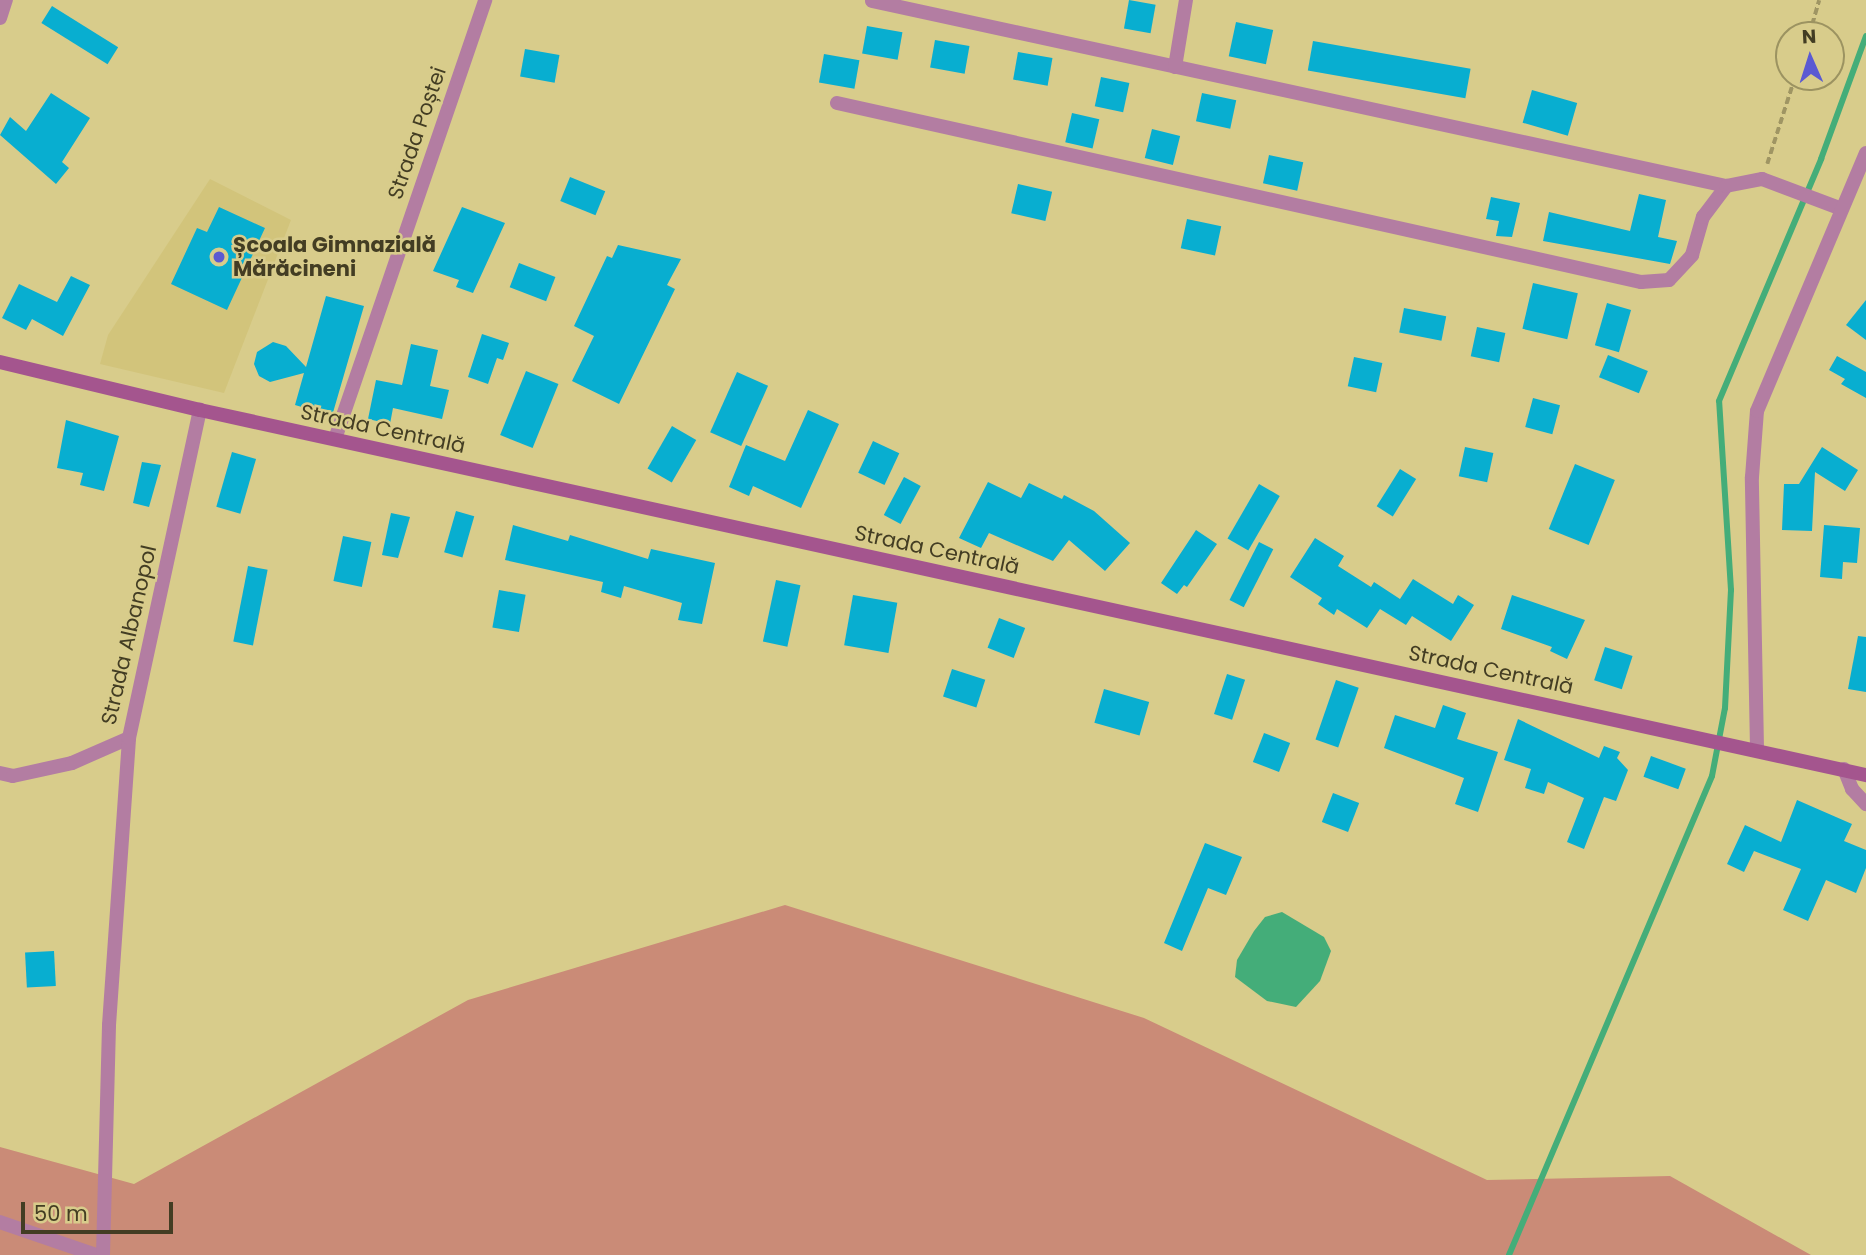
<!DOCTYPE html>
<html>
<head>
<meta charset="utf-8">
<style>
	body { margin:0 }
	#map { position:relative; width:1866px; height:1255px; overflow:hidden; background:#d8cc8b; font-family:Poppins,sans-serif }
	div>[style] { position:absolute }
	.built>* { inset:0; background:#d2c47b }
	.green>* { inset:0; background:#ca8b77 }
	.water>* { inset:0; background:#44ad79 }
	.stream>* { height:6px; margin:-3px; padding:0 3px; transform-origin:3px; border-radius:3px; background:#44ad79 }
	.building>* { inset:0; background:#08aed0; transform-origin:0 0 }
	.path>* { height:3.5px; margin-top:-1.75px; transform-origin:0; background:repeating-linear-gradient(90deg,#9f9563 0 7px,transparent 0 10.5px) }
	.minor>* { height:14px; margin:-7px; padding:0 7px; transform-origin:7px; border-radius:7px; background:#b37da2 }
	.secondary>* { height:14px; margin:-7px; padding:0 7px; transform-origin:7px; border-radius:7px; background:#a4558e }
	.dots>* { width:19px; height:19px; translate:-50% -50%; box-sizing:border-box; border:4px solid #d8cc8b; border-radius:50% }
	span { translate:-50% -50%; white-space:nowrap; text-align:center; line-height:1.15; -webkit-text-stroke:5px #d8cc8b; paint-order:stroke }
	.street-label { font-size:21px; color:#433d23 }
	.poi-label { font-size:21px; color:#433d23; font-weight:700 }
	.left { translate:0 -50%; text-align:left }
	.north { position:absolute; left:1775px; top:21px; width:70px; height:70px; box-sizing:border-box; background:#d8cc8b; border:2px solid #9c9361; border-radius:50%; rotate:357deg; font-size:19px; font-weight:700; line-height:28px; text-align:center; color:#433d23 }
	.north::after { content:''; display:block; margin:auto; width:24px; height:32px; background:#5b5ad2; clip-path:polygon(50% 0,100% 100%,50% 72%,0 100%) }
	.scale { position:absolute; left:21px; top:1202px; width:152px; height:32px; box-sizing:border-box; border:4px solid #433d23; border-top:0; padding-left:9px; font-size:21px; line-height:24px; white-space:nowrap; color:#433d23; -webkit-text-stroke:5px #d8cc8b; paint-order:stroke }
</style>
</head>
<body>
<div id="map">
	<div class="built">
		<div style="clip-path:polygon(210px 179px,291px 220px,224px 393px,100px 364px,108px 335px)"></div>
	</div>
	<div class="green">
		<div style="clip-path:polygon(785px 905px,1144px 1018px,1487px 1180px,1670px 1176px,1811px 1255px,0 1255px,0 1147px,134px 1184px,468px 1000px)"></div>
	</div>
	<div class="water">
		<div style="clip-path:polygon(1282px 912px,1324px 937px,1331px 951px,1320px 981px,1296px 1007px,1267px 1001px,1235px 977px,1237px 960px,1254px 931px,1265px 917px)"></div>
	</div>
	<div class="stream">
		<div style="left:1509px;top:1255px;width:520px;rotate:-67.03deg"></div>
		<div style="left:1712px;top:776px;width:69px;rotate:-79.2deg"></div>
		<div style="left:1725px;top:708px;width:118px;rotate:-87.1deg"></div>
		<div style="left:1731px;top:590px;width:189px;rotate:-93.6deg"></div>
		<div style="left:1719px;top:401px;width:263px;rotate:-67.1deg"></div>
		<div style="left:1821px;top:159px;width:131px;rotate:-69.9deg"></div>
	</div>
	<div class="building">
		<div style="left:1129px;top:0;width:27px;height:29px;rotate:10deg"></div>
		<div style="left:52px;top:6px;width:78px;height:20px;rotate:32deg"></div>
		<div style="left:1236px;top:22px;width:38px;height:35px;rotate:12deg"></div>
		<div style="left:867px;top:26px;width:36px;height:28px;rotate:10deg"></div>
		<div style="left:935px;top:40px;width:35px;height:28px;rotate:10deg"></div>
		<div style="left:1313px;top:41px;width:160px;height:30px;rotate:10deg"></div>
		<div style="left:525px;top:49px;width:35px;height:28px;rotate:10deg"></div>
		<div style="left:1018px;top:52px;width:35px;height:28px;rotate:10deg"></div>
		<div style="left:824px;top:54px;width:36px;height:29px;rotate:10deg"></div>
		<div style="left:1101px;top:77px;width:29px;height:30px;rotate:12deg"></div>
		<div style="left:1532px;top:90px;width:47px;height:34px;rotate:16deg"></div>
		<div style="clip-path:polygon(51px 93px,90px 118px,62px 162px,69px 168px,56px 184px,0 135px,10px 117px,26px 131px)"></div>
		<div style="left:1202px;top:93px;width:35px;height:29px;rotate:12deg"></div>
		<div style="left:1072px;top:113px;width:28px;height:30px;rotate:13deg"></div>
		<div style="left:1152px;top:129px;width:29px;height:30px;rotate:14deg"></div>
		<div style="left:1269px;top:155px;width:35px;height:29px;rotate:12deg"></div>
		<div style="left:570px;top:177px;width:38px;height:26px;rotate:22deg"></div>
		<div style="left:1018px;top:184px;width:35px;height:30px;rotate:13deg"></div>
		<div style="clip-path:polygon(1639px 194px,1666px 200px,1658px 237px,1677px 241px,1670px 264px,1543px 241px,1549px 212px,1630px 231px)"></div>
		<div style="clip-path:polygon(1491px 197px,1520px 203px,1512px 237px,1496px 236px,1499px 221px,1486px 219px)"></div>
		<div style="clip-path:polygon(219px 207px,265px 228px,227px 310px,171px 284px,197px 228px,207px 232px)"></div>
		<div style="clip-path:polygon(462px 207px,505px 223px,473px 293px,456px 287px,459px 280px,433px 271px)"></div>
		<div style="left:1187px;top:219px;width:35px;height:30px;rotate:12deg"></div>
		<div style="clip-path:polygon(618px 245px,681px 259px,667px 285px,675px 289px,619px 404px,572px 381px,594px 336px,574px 326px,607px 256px,612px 258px)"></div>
		<div style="left:519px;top:263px;width:39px;height:26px;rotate:21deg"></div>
		<div style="clip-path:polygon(71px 276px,90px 285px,63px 336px,32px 319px,26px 330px,2px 318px,19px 284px,57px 302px)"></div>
		<div style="left:1533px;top:283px;width:46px;height:47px;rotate:13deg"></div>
		<div style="clip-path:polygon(326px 296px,364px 306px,332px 416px,295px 405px,304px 373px,270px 382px,259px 376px,254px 364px,257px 352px,273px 342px,286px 346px,306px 367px)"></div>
		<div style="clip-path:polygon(1866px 300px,1866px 340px,1846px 325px)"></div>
		<div style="left:1607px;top:303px;width:25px;height:44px;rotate:16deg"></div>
		<div style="left:1404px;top:308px;width:43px;height:25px;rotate:11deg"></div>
		<div style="left:1477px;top:327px;width:29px;height:30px;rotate:12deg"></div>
		<div style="clip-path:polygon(482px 334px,509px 343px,503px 360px,497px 358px,488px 384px,468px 377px)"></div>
		<div style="clip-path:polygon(411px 344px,438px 350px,430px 386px,449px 390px,442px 419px,393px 408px,390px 424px,368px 419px,376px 380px,402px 385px)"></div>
		<div style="left:1608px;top:355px;width:43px;height:24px;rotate:22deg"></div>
		<div style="clip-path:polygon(1837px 356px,1866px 372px,1866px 398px,1841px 384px,1845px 379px,1829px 370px)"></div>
		<div style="left:1354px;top:357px;width:29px;height:30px;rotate:12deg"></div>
		<div style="left:526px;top:371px;width:35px;height:69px;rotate:22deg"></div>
		<div style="left:737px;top:372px;width:34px;height:66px;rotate:24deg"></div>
		<div style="left:1533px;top:398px;width:28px;height:30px;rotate:15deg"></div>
		<div style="clip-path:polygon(808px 410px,839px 424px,801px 508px,753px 486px,749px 496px,729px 487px,746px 445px,785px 461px)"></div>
		<div style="clip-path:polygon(66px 420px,119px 436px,104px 491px,80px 485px,83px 473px,57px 468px)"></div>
		<div style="left:672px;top:426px;width:28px;height:49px;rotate:30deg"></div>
		<div style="left:873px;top:441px;width:29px;height:35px;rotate:25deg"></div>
		<div style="left:1465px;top:447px;width:29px;height:30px;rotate:12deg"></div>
		<div style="clip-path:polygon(1822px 447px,1858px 470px,1845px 491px,1815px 472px,1812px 531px,1782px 530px,1784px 484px,1799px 484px)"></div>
		<div style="left:232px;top:452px;width:25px;height:57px;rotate:16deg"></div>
		<div style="clip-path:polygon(142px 462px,161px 465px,149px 507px,133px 503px)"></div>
		<div style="left:1575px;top:464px;width:43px;height:70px;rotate:22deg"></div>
		<div style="left:1400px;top:469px;width:19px;height:44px;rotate:32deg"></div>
		<div style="left:904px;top:477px;width:19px;height:43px;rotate:28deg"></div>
		<div style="clip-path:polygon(988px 482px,1021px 498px,1029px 483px,1062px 499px,1064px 495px,1094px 511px,1130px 543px,1105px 571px,1069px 540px,1053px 561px,989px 533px,981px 548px,959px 538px)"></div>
		<div style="left:1259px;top:484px;width:24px;height:63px;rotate:30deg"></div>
		<div style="left:456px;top:511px;width:19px;height:43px;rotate:16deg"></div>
		<div style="clip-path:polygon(391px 513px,410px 517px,398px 558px,382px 555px)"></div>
		<div style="clip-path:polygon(513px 525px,568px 541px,570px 535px,648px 559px,651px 549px,715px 563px,702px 624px,678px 620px,682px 603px,624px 586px,621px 598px,601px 592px,603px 582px,505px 560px)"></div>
		<div style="clip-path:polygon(1824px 525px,1860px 528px,1857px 563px,1843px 562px,1842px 579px,1820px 577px)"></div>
		<div style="clip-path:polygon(1196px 530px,1217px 544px,1187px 587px,1184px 585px,1177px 594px,1161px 583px)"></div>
		<div style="left:343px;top:536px;width:29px;height:46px;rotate:12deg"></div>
		<div style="clip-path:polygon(1315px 538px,1344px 556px,1338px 566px,1371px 587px,1374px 582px,1400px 599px,1413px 579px,1453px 604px,1458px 595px,1474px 605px,1451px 641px,1412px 616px,1406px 625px,1380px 609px,1367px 628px,1337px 609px,1334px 615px,1318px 604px,1322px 598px,1290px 577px)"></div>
		<div style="left:1259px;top:542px;width:16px;height:65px;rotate:27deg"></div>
		<div style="left:248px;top:566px;width:20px;height:77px;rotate:11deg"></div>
		<div style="left:776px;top:580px;width:25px;height:63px;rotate:12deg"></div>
		<div style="left:499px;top:590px;width:27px;height:38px;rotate:10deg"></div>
		<div style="left:853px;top:595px;width:45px;height:51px;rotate:10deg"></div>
		<div style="clip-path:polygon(1512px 595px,1585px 620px,1567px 659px,1550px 651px,1552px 647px,1501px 629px)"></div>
		<div style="left:999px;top:618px;width:28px;height:32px;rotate:21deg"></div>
		<div style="clip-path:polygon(1858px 636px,1866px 637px,1866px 692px,1848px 689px)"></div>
		<div style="left:1605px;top:647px;width:29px;height:35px;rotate:18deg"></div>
		<div style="left:952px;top:669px;width:35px;height:29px;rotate:18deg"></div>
		<div style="left:1227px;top:674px;width:19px;height:42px;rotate:18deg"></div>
		<div style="left:1336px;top:680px;width:24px;height:63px;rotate:19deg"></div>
		<div style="left:1104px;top:689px;width:47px;height:35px;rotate:16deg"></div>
		<div style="clip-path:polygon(1443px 705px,1466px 713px,1457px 739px,1498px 752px,1478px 812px,1455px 804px,1464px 778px,1384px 748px,1395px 715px,1435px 728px)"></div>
		<div style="clip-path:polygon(1518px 719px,1599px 758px,1604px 746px,1620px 752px,1617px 758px,1628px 770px,1616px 801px,1604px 797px,1584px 849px,1567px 842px,1584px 798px,1548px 782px,1544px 794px,1525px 788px,1531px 769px,1504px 760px)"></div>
		<div style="left:1264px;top:733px;width:28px;height:31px;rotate:21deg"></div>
		<div style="left:1651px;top:756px;width:37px;height:22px;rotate:20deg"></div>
		<div style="left:1333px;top:793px;width:28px;height:31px;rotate:21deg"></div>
		<div style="clip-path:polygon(1797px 800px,1852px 824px,1844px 841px,1866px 850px,1866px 868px,1856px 893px,1826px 880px,1808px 921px,1783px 910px,1801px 869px,1754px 851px,1744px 872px,1727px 864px,1745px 825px,1781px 842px)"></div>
		<div style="clip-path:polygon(1205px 843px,1242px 857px,1226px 895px,1208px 888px,1182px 951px,1164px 943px)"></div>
		<div style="left:54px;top:951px;width:35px;height:29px;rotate:87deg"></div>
	</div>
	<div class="path">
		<div style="left:1809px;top:35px;width:36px;rotate:-74deg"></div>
		<div style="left:1767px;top:164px;width:91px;rotate:-72.2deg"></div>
	</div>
	<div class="minor">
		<div style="left:872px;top:1px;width:874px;rotate:12.22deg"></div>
		<div style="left:0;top:18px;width:19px;rotate:-72deg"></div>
		<div style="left:1175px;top:67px;width:68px;rotate:-80.7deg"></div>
		<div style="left:837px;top:103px;width:824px;rotate:12.55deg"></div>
		<div style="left:1641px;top:282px;width:28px;rotate:-4deg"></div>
		<div style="left:1669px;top:280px;width:34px;rotate:-47deg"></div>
		<div style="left:1692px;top:255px;width:40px;rotate:-74deg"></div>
		<div style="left:1703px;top:217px;width:39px;rotate:-53deg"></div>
		<div style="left:1726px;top:186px;width:37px;rotate:-11deg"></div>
		<div style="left:1762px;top:179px;width:85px;rotate:20.6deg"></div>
		<div style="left:335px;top:439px;width:464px;rotate:-71.1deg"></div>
		<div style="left:1757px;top:748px;width:271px;rotate:-91.1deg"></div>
		<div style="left:1752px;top:477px;width:66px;rotate:-85.7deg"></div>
		<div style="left:1757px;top:411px;width:280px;rotate:-67.1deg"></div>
		<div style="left:1844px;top:769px;width:22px;rotate:68deg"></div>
		<div style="left:1852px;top:789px;width:21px;rotate:47deg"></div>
		<div style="left:0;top:773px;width:13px;rotate:13deg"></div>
		<div style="left:13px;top:776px;width:60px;rotate:-12.4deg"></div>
		<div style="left:72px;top:763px;width:62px;rotate:-23.7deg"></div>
		<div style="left:0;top:1222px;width:102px;rotate:19deg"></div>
		<div style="left:103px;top:1255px;width:230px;rotate:-88.5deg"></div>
		<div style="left:109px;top:1025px;width:288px;rotate:-86deg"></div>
		<div style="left:129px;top:738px;width:336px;rotate:-77.8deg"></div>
	</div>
	<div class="secondary">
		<div style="left:0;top:362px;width:206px;rotate:13.5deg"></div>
		<div style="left:200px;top:410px;width:1706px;rotate:12.36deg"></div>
	</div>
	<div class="dots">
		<div style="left:219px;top:257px;background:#5b5ad2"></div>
	</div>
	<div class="street-label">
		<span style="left:417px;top:133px;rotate:-71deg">Strada Poștei</span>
		<span style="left:383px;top:429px;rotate:12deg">Strada Centrală</span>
		<span style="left:937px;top:550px;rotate:12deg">Strada Centrală</span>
		<span style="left:129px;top:635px;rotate:-77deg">Strada Albanopol</span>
		<span style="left:1491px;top:670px;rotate:12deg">Strada Centrală</span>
	</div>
	<div class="poi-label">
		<span class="left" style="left:233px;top:257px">Școala Gimnazială<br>Mărăcineni</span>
	</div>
	<div class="north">N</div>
	<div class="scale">50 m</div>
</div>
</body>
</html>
